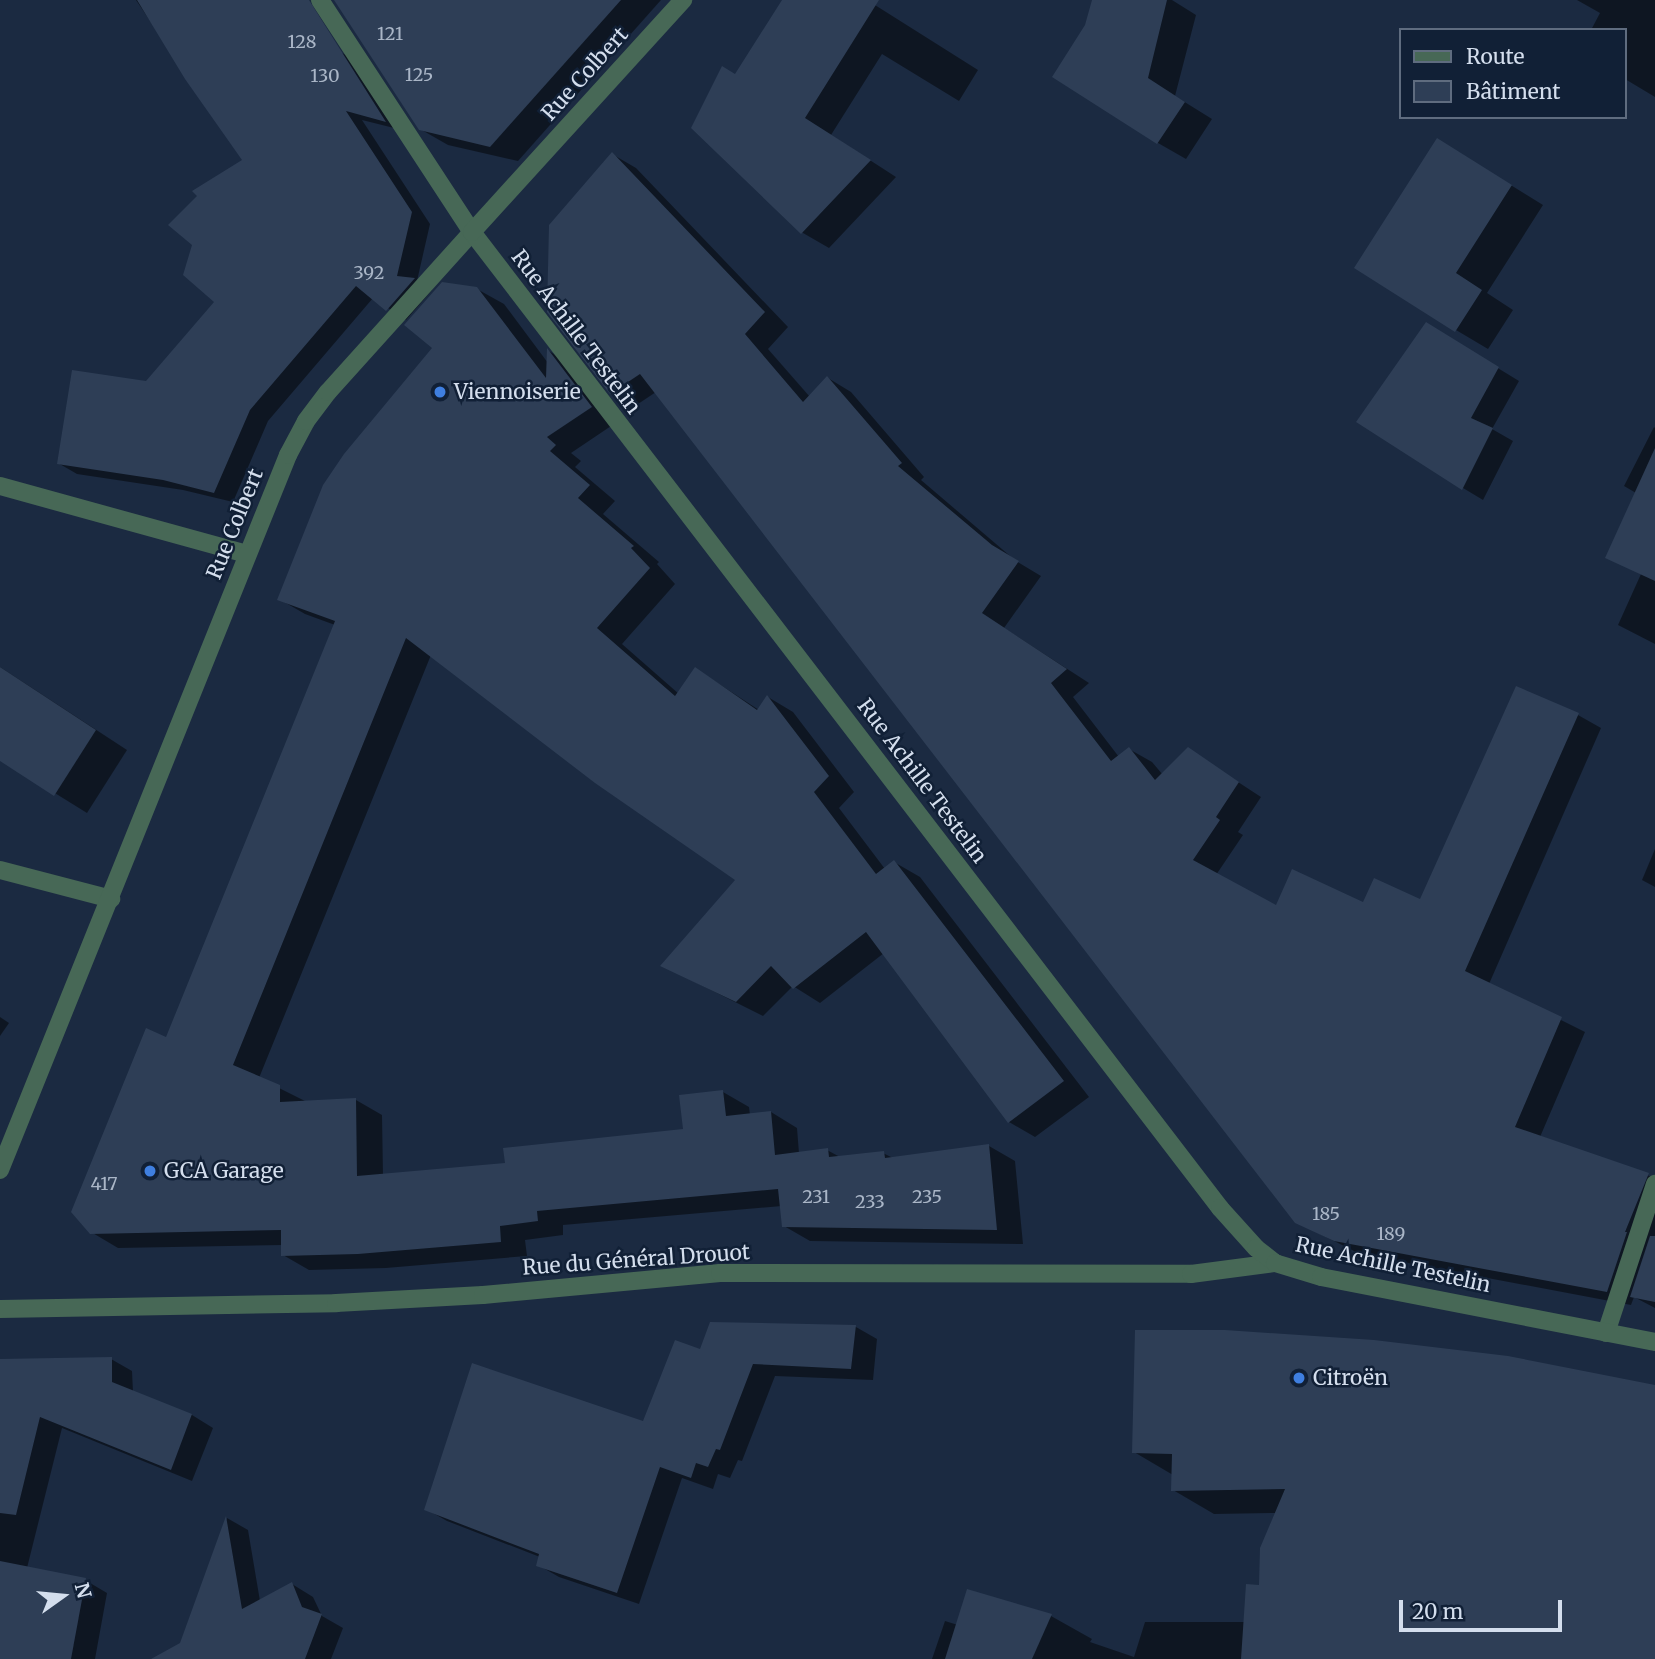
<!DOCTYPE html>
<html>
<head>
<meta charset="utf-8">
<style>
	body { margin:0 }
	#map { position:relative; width:1655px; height:1659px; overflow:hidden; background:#1b2a41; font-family:Merriweather,serif }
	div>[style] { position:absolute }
	.shadow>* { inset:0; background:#0007 }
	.building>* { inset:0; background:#2e3e56 }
	.minor>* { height:18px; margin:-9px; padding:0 9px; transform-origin:9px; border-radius:9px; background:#476856 }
	.tertiary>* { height:18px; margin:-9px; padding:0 9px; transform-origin:9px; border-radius:9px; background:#476856 }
	.dots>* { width:19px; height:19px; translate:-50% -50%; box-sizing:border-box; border:4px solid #112036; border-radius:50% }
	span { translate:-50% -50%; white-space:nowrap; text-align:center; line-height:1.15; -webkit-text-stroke:5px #112036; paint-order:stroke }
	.number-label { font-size:18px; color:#aab6c7 }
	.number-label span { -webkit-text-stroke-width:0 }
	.street-label { font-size:21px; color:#d4deed }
	.poi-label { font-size:21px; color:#d4deed }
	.left { translate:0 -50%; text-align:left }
	.legend { position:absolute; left:1399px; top:28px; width:228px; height:91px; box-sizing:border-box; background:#112036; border:2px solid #5f6c7f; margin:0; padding:9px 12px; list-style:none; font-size:21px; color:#d4deed }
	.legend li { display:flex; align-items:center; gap:14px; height:35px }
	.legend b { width:35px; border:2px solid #5f6c7f }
	.north { position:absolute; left:28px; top:1561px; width:70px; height:70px; -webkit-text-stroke:5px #112036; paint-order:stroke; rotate:75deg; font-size:19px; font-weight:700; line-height:28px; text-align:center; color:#d4deed }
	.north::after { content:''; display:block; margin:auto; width:24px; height:32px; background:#d4deed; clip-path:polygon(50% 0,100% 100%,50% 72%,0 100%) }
	.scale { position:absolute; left:1399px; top:1600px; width:163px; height:32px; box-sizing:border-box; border:4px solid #d4deed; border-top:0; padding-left:9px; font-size:21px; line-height:24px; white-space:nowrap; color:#d4deed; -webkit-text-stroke:5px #112036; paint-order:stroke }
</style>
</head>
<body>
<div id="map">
	<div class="shadow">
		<div style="clip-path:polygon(136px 0,285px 0,339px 51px,357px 62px,402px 130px,362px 120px,430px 224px,417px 281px,432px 290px,406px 320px,373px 298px,268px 421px,233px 502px,183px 490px,77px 474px,58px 463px,147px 383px,217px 302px,194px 244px,244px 160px)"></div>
		<div style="clip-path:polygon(378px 0,661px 0,518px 161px,448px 145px,420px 129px)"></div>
		<div style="clip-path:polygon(809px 0,867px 0,978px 70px,959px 101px,882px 54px,831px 135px,896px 177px,829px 248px,803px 233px,693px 128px)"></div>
		<div style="clip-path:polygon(1092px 0,1172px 0,1196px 15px,1175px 96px,1212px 119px,1186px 159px,1158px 143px,1100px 5px)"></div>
		<div style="clip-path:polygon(1577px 0,1655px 0,1655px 97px,1625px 79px,1625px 30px,1591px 30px,1600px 13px)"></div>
		<div style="clip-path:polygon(1438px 140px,1543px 205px,1487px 293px,1513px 310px,1488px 349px,1456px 330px)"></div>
		<div style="clip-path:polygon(612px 154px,636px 168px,788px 327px,768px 349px,810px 397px,828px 378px,851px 392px,924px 477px,921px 480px,1016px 561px,1041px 576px,1004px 628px,1089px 683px,1073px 697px,1119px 757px,1129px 749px,1152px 762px,1163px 775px,1189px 750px,1261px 797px,1238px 832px,1243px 835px,1216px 875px,1277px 908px,1421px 901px,1578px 715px,1601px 728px,1489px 984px,1585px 1032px,1540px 1137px,1655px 1178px,1655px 1308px,1634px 1297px,1631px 1305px,1360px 1254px,1296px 1222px,656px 392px,635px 406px,612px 393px)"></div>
		<div style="clip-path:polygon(477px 289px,504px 304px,548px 363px,549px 351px,573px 366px,617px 422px,571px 453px,581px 461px,575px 467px,615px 501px,603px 514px,659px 562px,657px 564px,675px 584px,622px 644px,679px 694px,696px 669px,759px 710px,768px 697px,793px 712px,854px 792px,839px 808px,885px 869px,894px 862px,920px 877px,1089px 1097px,1035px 1137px,1009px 1122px,884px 953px,820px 1003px,793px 986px,763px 1016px,663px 966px,738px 880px,431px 655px,259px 1078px,307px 1102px,356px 1100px,382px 1115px,383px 1175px,507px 1165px,685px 1130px,723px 1092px,749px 1107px,750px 1115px,771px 1112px,797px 1128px,799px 1153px,827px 1150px,840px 1157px,883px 1153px,893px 1158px,989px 1146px,1015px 1161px,1023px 1244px,810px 1241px,784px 1226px,782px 1206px,563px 1225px,563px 1235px,525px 1240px,527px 1256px,386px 1268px,309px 1270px,283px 1255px,283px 1245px,118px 1248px,91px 1232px,335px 625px,305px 614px,279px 599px,435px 348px)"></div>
		<div style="clip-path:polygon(1447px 337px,1519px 381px,1492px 429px,1513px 441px,1483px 500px,1463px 488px)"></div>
		<div style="clip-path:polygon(1654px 427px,1655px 428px,1655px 644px,1618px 625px,1641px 574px,1607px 557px,1636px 493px,1624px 486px)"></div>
		<div style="clip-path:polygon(0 667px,127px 750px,87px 813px,0 759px)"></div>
		<div style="clip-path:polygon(1655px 849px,1655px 887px,1642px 880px)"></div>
		<div style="clip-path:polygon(0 1017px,9px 1023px,0 1036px)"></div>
		<div style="clip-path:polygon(711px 1323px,856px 1327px,877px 1339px,873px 1380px,775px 1376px,742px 1461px,738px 1460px,730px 1478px,718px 1474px,713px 1489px,682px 1478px,639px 1604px,559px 1577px,538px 1565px,540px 1557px,447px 1521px,426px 1509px,644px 1423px,701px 1351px)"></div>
		<div style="clip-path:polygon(111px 1359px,132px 1371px,133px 1392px,192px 1415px,213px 1428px,192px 1481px,62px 1428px,27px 1568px,85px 1580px,107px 1593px,95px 1659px,0 1659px,0 1361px)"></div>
		<div style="clip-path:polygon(1655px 1388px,1655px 1659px,932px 1659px,945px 1621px,958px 1625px,1051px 1616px,1092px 1639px,1090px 1642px,1134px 1657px,1145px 1622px,1245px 1622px,1260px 1587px,1277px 1513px,1214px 1514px,1173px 1490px,1173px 1475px,1134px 1452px)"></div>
		<div style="clip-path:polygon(227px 1518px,248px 1530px,260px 1601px,292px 1584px,313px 1597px,322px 1616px,343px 1628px,331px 1659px,186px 1659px,178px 1654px)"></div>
	</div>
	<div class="building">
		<div style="clip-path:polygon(137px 0,309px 0,386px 122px,346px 111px,412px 212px,397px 276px,415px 278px,386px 311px,356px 286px,250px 410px,214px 493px,163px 480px,57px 464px,72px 370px,146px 381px,214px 302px,183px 275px,192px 245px,168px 225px,197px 196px,192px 191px,242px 160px,185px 79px)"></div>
		<div style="clip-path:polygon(334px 0,621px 0,490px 147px,419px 130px)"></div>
		<div style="clip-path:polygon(782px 0,879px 0,805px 118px,871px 160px,801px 234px,691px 128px,722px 66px,735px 74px)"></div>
		<div style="clip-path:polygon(1092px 0,1167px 0,1148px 78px,1185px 102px,1157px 144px,1052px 77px,1085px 25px)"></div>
		<div style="clip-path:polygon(1437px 138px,1512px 185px,1456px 273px,1482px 290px,1455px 332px,1354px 268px)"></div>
		<div style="clip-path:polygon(612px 152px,765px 312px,745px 334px,803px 402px,827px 376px,902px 463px,898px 466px,992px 545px,1019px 561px,982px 613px,1067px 669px,1051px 683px,1111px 761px,1129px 747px,1155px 780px,1188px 747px,1239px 782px,1216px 817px,1220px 820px,1193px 860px,1276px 905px,1292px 869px,1363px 902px,1374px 878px,1420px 899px,1516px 686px,1579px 713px,1465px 971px,1562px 1017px,1515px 1127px,1649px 1173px,1625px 1232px,1627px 1232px,1607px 1292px,1334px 1241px,1295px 1223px,640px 374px,610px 394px,547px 312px,549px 225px)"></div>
		<div style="clip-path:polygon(442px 282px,477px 287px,546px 378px,547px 348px,592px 407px,547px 437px,556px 445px,550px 451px,590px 485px,578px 498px,634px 546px,631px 548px,650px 568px,597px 628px,675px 696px,695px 667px,757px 710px,767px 695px,829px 776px,814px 792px,876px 874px,894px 860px,1064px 1081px,1008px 1123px,866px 932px,793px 989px,771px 966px,736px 1002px,660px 966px,735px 880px,595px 783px,406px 638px,233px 1065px,280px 1085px,280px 1102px,356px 1098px,357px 1176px,505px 1163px,503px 1148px,683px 1129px,679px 1095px,723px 1090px,726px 1116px,771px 1111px,775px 1155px,828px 1148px,829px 1157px,884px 1151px,885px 1158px,989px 1144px,997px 1230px,782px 1227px,778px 1189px,537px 1211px,538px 1221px,500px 1226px,501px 1242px,358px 1254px,281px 1256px,281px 1230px,90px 1234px,71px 1212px,146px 1028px,166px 1037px,335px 621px,277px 600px,323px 485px,344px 454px,432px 348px,404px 325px)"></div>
		<div style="clip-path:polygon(1426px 322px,1499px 367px,1471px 418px,1493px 428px,1462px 490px,1356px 422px)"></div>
		<div style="clip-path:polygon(1655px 448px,1655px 581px,1605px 558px)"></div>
		<div style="clip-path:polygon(0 667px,96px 730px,54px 796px,0 761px)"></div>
		<div style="clip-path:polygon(1650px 1236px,1655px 1236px,1655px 1302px,1630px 1297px)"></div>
		<div style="clip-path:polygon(710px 1322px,856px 1325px,851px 1369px,753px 1364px,720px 1450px,716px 1449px,708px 1467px,696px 1463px,691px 1478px,660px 1467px,617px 1593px,536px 1566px,539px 1554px,424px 1510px,472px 1363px,643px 1421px,675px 1340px,700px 1349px)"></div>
		<div style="clip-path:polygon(1135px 1330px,1225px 1330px,1374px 1340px,1508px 1356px,1655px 1385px,1655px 1659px,1241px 1659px,1246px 1584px,1259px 1585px,1260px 1548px,1285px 1489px,1171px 1491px,1172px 1454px,1132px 1453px)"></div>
		<div style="clip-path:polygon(112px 1357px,112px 1382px,192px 1414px,171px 1470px,40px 1417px,16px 1515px,0 1513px,0 1359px)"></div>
		<div style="clip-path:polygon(226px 1516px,242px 1609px,292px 1582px,302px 1607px,322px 1614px,305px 1659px,151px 1659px,180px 1643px)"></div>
		<div style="clip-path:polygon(0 1561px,86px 1578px,71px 1659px,0 1659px)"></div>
		<div style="clip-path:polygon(967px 1589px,1052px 1614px,1032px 1659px,945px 1659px)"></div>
	</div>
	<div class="minor">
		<div style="left:0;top:486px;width:256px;rotate:15.4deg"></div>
		<div style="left:0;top:870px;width:115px;rotate:14.6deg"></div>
		<div style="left:0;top:1170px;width:771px;rotate:-68.06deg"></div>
		<div style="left:288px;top:455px;width:38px;rotate:-62deg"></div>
		<div style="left:306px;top:421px;width:36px;rotate:-53deg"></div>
		<div style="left:328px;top:392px;width:215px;rotate:-48deg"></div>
		<div style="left:0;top:1309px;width:336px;rotate:-1deg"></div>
		<div style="left:336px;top:1303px;width:147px;rotate:-3.1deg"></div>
		<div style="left:483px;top:1295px;width:238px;rotate:-5.3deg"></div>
		<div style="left:720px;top:1273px;width:471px;rotate:0.1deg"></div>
		<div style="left:1191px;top:1274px;width:85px;rotate:-7.5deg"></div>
		<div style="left:1606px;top:1333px;width:157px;rotate:-71.8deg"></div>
	</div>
	<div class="tertiary">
		<div style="left:320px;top:0;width:277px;rotate:56.8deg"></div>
		<div style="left:472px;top:232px;width:1230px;rotate:52.53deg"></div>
		<div style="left:1220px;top:1208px;width:54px;rotate:48deg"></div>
		<div style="left:1256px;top:1248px;width:24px;rotate:38deg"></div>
		<div style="left:1275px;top:1263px;width:48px;rotate:16.9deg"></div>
		<div style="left:1321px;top:1277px;width:340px;rotate:11deg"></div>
		<div style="left:472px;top:232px;width:314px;rotate:-47.7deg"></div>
	</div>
	<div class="dots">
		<div style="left:440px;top:392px;background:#3f7fe0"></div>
		<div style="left:150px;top:1171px;background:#3f7fe0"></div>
		<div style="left:1299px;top:1378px;background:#3f7fe0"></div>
	</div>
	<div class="number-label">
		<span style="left:390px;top:34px">121</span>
		<span style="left:302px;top:42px">128</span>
		<span style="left:419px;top:75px">125</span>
		<span style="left:325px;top:76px">130</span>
		<span style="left:369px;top:273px">392</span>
		<span style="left:104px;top:1184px">417</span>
		<span style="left:816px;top:1197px">231</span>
		<span style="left:927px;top:1197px">235</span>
		<span style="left:870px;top:1202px">233</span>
		<span style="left:1326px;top:1214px">185</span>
		<span style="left:1391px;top:1234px">189</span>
	</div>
	<div class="street-label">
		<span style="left:585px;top:74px;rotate:-48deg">Rue Colbert</span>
		<span style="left:576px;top:332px;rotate:53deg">Rue Achille Testelin</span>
		<span style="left:235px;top:524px;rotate:-68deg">Rue Colbert</span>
		<span style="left:922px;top:781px;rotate:53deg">Rue Achille Testelin</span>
		<span style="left:636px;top:1260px;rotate:-4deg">Rue du Général Drouot</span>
		<span style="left:1393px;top:1265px;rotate:12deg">Rue Achille Testelin</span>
	</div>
	<div class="poi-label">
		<span class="left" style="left:454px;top:392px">Viennoiserie</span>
		<span class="left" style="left:164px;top:1171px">GCA Garage</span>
		<span class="left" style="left:1313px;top:1378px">Citroën</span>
	</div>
	<ul class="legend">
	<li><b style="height:9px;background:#476856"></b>Route</li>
	<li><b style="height:19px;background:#2e3e56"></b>Bâtiment</li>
	</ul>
	<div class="north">N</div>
	<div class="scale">20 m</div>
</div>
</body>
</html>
